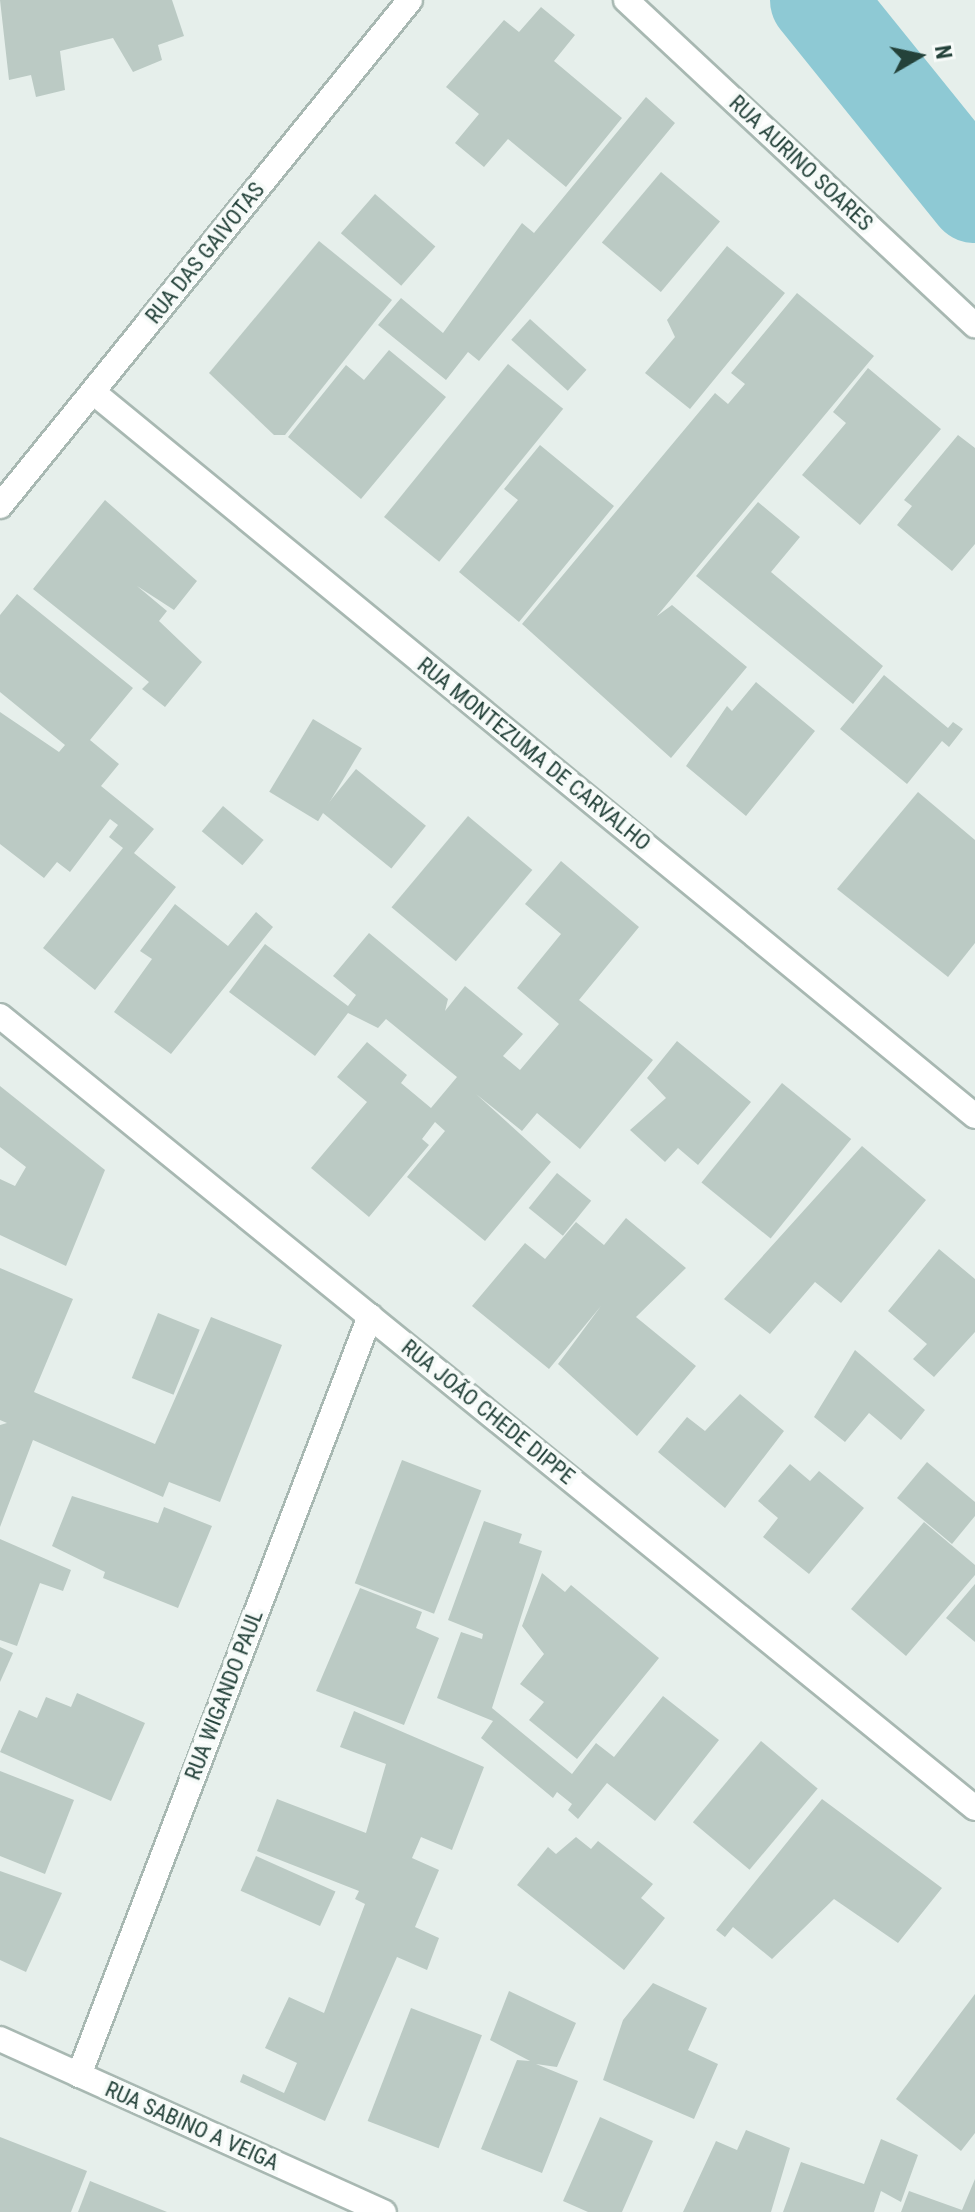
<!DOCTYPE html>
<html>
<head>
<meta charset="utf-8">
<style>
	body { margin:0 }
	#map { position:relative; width:975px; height:2212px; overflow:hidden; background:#e6efeb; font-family:"Roboto Condensed",sans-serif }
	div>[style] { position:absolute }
	.river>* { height:94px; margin:-47px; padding:0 47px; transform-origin:47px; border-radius:47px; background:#8ec9d4 }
	.building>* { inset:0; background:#bbcac4; transform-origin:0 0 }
	.roads { filter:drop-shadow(2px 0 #a8b8b2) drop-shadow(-2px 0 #a8b8b2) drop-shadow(0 2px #a8b8b2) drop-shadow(0 -2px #a8b8b2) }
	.minor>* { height:24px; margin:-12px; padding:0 12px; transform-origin:12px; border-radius:12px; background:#fff }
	span { translate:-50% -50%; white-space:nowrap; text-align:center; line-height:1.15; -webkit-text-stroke:8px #f7fbf9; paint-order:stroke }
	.street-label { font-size:22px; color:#24423a }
	.north { position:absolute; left:879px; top:16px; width:80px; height:80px; -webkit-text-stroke:6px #f7fbf9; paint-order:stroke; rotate:81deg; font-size:22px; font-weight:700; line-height:32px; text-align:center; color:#24423a }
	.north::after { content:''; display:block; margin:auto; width:28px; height:36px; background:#24423a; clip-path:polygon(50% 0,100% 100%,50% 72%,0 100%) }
</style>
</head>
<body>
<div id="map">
	<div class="river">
		<div style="left:817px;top:0;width:252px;rotate:51.1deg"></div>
	</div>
	<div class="building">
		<div style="clip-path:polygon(0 0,172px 0,184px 36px,158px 45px,162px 60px,133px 72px,113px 38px,60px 51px,65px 90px,36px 97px,31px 75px,9px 80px)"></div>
		<div style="clip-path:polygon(541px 7px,575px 35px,554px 61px,622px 118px,566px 187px,508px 139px,484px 167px,455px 143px,479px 114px,446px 87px,504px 20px,519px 32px)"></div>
		<div style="clip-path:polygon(646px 97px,675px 123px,479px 361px,468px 352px,446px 380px,378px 325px,401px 298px,443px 333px,522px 223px,534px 233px)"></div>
		<div style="left:661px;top:172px;width:77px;height:92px;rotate:40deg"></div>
		<div style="left:375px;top:194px;width:80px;height:52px;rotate:41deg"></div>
		<div style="clip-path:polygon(319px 241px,392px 300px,285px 435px,274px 435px,209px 373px)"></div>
		<div style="clip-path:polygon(727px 246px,785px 293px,690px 409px,645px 373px,675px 337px,667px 320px)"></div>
		<div style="clip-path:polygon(797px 293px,874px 356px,657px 616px,672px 605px,747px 667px,671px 758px,522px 624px,715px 393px,728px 404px,745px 384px,731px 373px)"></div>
		<div style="left:530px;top:319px;width:76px;height:28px;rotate:42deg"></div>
		<div style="clip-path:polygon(389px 350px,446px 397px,361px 499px,288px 437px,346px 365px,364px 380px)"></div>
		<div style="left:508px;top:364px;width:71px;height:197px;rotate:39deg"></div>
		<div style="clip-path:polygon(868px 368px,941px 429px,860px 525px,802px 475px,846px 423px,833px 412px)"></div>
		<div style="clip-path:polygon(958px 435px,975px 448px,975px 544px,952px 571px,897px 525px,912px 506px,904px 500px)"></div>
		<div style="clip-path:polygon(540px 445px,614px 506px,519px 622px,459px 572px,518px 500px,504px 489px)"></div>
		<div style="clip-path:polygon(105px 500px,197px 581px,174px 610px,137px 586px,167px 611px,159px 621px,202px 662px,165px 707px,142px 689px,149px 682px,33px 589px)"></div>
		<div style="clip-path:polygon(758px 502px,800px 537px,771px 572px,883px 666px,853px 704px,696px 576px)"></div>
		<div style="clip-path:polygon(17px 594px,133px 688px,90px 740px,119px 764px,101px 786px,154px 829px,134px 853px,176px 887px,95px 990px,43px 948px,123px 848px,109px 837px,118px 825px,110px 819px,70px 872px,57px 862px,44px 878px,0 844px,0 712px,59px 752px,65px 745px,0 692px,0 615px)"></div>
		<div style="clip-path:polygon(884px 675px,948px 728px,953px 722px,963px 729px,949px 747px,942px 741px,907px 784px,840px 729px)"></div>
		<div style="clip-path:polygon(756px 682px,815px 731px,746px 816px,686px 766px,727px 706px,732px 711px)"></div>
		<div style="left:313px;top:719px;width:57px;height:85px;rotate:31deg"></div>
		<div style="left:356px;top:769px;width:90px;height:55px;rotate:39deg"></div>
		<div style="clip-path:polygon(918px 792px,975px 840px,975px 943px,948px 977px,837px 889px)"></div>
		<div style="left:223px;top:806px;width:53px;height:33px;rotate:40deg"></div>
		<div style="left:468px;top:816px;width:84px;height:119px;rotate:40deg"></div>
		<div style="clip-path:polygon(561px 861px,639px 927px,579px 1000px,653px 1060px,580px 1149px,537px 1113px,522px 1131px,476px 1094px,551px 1162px,485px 1241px,407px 1177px,445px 1131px,435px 1122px,422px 1139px,429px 1145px,369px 1217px,311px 1168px,367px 1102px,337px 1077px,367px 1042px,407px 1075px,401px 1083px,431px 1108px,457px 1077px,386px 1019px,378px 1028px,348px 1013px,315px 1056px,229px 992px,265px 944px,348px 1006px,356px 995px,333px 976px,369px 933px,448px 999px,445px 1011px,465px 986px,523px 1034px,503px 1056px,520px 1070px,559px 1024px,517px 988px,561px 934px,525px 904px)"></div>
		<div style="clip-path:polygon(175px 904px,228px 946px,256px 912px,273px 927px,171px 1054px,114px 1012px,152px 959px,140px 951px)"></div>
		<div style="clip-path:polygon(677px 1041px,751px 1102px,698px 1165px,678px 1148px,665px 1162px,630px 1130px,666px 1098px,647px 1078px)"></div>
		<div style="left:782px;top:1083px;width:89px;height:128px;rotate:39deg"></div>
		<div style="clip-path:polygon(0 1086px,105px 1170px,66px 1266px,0 1235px,0 1179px,15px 1186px,26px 1167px,0 1147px)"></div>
		<div style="clip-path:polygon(862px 1146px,926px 1200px,841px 1303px,815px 1282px,770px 1334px,724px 1299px)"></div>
		<div style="left:557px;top:1173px;width:44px;height:45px;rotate:39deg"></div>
		<div style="clip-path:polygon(626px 1218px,686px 1268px,636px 1317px,696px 1366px,637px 1436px,558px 1364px,601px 1306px,549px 1369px,472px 1306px,525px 1243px,545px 1259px,576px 1222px,604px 1245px)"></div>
		<div style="clip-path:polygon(939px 1249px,975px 1279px,975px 1332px,934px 1377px,913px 1359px,927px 1344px,888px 1311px)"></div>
		<div style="clip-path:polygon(0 1268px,73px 1299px,34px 1392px,155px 1444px,211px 1317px,282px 1345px,220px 1502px,169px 1482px,163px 1497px,33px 1440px,0 1527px,0 1425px,7px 1423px,0 1420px)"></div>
		<div style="left:158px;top:1313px;width:45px;height:70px;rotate:22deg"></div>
		<div style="clip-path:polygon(855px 1350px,925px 1410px,901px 1440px,869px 1413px,845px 1442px,814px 1417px)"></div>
		<div style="clip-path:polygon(740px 1394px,784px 1431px,725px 1508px,658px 1452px,687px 1417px,705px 1431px)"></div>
		<div style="left:402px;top:1460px;width:85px;height:132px;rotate:21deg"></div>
		<div style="clip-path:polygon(927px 1462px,975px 1502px,975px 1516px,952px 1544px,897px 1498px)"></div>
		<div style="clip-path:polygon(790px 1464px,810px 1481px,819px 1471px,864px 1508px,809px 1574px,763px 1537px,778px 1518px,758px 1501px)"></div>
		<div style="clip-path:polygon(72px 1496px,158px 1523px,164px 1507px,212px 1526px,178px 1608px,103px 1578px,105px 1572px,52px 1546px)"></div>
		<div style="clip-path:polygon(484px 1521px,522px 1534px,519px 1543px,542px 1551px,492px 1708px,572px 1774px,596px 1743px,614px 1757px,663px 1696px,719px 1740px,655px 1821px,607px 1783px,578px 1819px,568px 1810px,572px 1804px,557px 1792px,553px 1798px,481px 1738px,493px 1721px,437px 1698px,461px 1632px,482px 1639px,483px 1634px,448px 1620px)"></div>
		<div style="clip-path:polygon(924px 1522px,975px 1565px,975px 1575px,906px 1656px,851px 1609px)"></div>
		<div style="clip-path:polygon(0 1539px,71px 1570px,63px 1591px,40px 1583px,17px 1646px,0 1640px)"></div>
		<div style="clip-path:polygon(542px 1573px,565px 1592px,571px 1585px,659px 1658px,577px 1759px,529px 1720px,544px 1702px,520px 1684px,544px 1654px,522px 1626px)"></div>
		<div style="clip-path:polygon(975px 1584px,975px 1642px,946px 1618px)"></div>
		<div style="clip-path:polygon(360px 1588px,422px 1612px,416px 1628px,439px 1638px,404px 1725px,316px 1691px)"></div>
		<div style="clip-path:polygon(0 1647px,13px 1653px,0 1682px)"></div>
		<div style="clip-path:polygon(77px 1693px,145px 1723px,111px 1801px,0 1752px,19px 1710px,37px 1718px,46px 1697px,71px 1707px)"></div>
		<div style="clip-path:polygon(354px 1711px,484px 1767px,452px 1850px,421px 1837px,412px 1858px,439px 1870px,415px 1927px,439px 1938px,427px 1970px,397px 1957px,325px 2121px,240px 2082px,243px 2074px,284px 2093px,297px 2063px,265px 2048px,289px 1997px,324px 2013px,365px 1904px,355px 1899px,359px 1891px,257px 1851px,277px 1799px,366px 1833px,386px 1764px,340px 1747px)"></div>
		<div style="left:761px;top:1741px;width:74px;height:106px;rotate:40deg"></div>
		<div style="clip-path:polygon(0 1771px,74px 1800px,45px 1874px,0 1856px)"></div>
		<div style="clip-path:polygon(822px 1799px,942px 1888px,898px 1943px,834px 1899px,772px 1959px,733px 1927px,725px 1937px,716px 1930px)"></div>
		<div style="clip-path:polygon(576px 1837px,591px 1849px,598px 1841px,653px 1884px,641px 1898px,665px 1918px,624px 1970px,517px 1885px,548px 1847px,556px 1854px)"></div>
		<div style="left:256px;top:1856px;width:87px;height:38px;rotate:24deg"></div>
		<div style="clip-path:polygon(0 1871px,62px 1893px,26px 1972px,0 1960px)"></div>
		<div style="clip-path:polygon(653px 1983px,707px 2008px,688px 2050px,718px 2064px,694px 2119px,603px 2080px,623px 2020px)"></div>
		<div style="clip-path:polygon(509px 1991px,576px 2023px,557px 2067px,536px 2064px,578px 2081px,542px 2173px,481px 2149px,517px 2060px,530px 2061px,490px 2040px)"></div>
		<div style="clip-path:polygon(975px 1994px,975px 2133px,961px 2151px,896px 2099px)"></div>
		<div style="left:411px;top:2008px;width:76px;height:121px;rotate:21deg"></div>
		<div style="clip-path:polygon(600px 2117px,653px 2141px,622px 2212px,588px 2212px,563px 2201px)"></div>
		<div style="clip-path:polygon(746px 2130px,790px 2148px,771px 2212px,683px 2212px,716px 2141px,737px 2150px)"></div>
		<div style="clip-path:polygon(0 2137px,87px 2171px,71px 2212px,0 2212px)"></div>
		<div style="clip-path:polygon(881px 2139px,918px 2155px,901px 2202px,881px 2191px,874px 2212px,783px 2212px,801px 2162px,864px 2184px)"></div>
		<div style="clip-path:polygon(975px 2179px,975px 2212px,901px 2212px,909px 2191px,962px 2210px)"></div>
		<div style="clip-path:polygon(90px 2181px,167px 2212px,78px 2212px)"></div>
	</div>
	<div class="roads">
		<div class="minor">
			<div style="left:626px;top:0;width:477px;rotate:43deg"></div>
			<div style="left:93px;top:392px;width:1141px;rotate:39.38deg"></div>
			<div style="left:0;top:506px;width:651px;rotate:-50.98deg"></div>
			<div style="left:0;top:1016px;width:1256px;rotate:39.09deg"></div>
			<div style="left:0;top:2039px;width:421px;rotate:24.3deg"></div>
			<div style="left:79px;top:2075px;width:813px;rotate:-69.02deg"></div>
		</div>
	</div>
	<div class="street-label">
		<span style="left:801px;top:163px;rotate:43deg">RUA AURINO SOARES</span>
		<span style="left:205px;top:253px;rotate:-51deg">RUA DAS GAIVOTAS</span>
		<span style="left:534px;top:754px;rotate:39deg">RUA MONTEZUMA DE CARVALHO</span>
		<span style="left:488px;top:1412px;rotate:39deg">RUA JOÃO CHEDE DIPPE</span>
		<span style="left:224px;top:1695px;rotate:-69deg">RUA WIGANDO PAUL</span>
		<span style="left:192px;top:2126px;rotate:24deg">RUA SABINO A VEIGA</span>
	</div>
	<div class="north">N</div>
</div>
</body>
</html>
